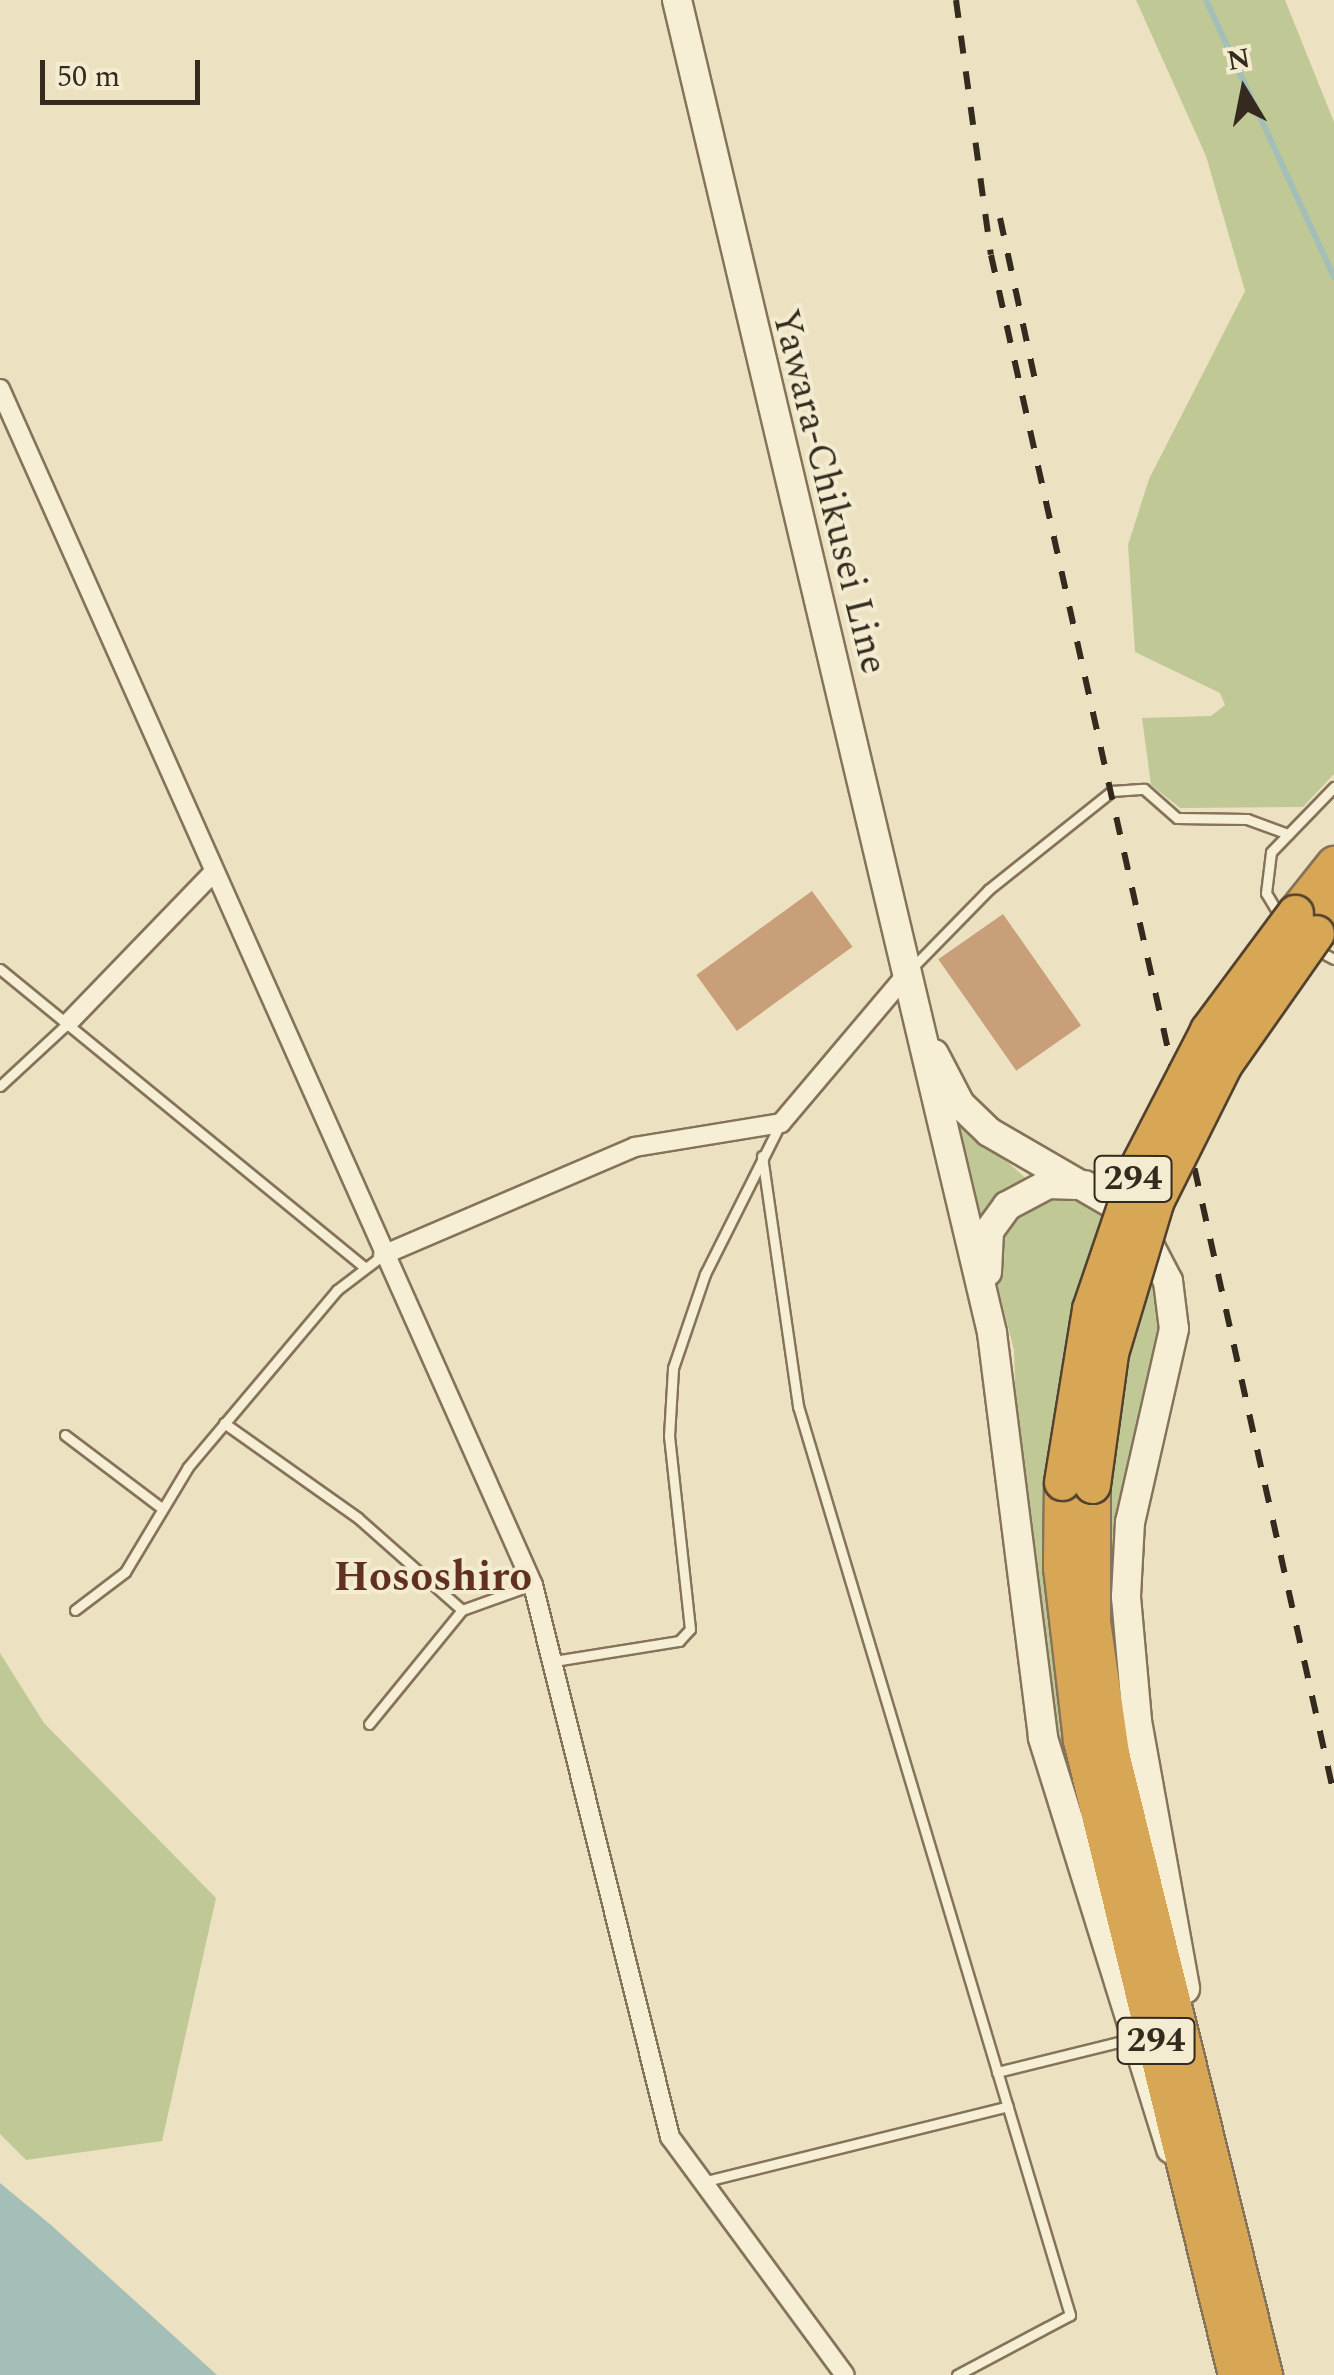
<!DOCTYPE html>
<html>
<head>
<meta charset="utf-8">
<style>
	body { margin:0 }
	#map { position:relative; width:1334px; height:2375px; overflow:hidden; background:#ece2c2; font-family:Spectral,serif }
	div>[style] { position:absolute }
	.green>* { inset:0; background:#c0c996 }
	.water>* { inset:0; background:#a4beb8 }
	.stream>* { height:6px; margin:-3px; padding:0 3px; transform-origin:3px; border-radius:3px; background:#a4beb8 }
	.building>* { inset:0; background:#c89f79; transform-origin:0 0 }
	.roads { filter:drop-shadow(2px 0 #85735a) drop-shadow(-2px 0 #85735a) drop-shadow(0 2px #85735a) drop-shadow(0 -2px #85735a) }
	.lane>* { height:9px; margin:-4.5px; padding:0 4.5px; transform-origin:4.5px; border-radius:4.5px; background:#f7efd5 }
	.street>* { height:18px; margin:-9px; padding:0 9px; transform-origin:9px; border-radius:9px; background:#f7efd5 }
	.secondary>* { height:28px; margin:-14px; padding:0 14px; transform-origin:14px; border-radius:14px; background:#f7efd5 }
	.highway>* { height:35px; margin:-17.5px; padding:0 17.5px; transform-origin:17.5px; border-radius:17.5px; background:#d8a756 }
	.rail>* { height:6px; margin-top:-3px; transform-origin:0; background:repeating-linear-gradient(90deg,#352a1e 0 18px,transparent 0 36px) }
	.bridges { filter:drop-shadow(2px 0 #52412e) drop-shadow(-2px 0 #52412e) drop-shadow(0 2px #52412e) drop-shadow(0 -2px #52412e) }
	.highway-bridge>* { height:35px; margin:-17.5px; padding:0 17.5px; transform-origin:17.5px; border-radius:17.5px; background:#d8a756 }
	span { translate:-50% -50%; white-space:nowrap; text-align:center; line-height:1.15; -webkit-text-stroke:8px #f3ecd1; paint-order:stroke }
	.shield-label span { padding:2px 8px; background:#f3ecd1; border:2px solid; border-radius:8px; -webkit-text-stroke-width:0 }
	.shield-label { font-size:35px; color:#352a1e; font-weight:700 }
	.street-label { font-size:38px; color:#352a1e }
	.quarter-label { font-size:42px; color:#60311f; font-weight:700 }
	.north { position:absolute; left:1194px; top:40px; width:100px; height:100px; -webkit-text-stroke:8px #f3ecd1; paint-order:stroke; rotate:350deg; font-size:28px; font-weight:700; line-height:40px; text-align:center; color:#352a1e }
	.north::after { content:''; display:block; margin:auto; width:35px; height:45px; background:#352a1e; clip-path:polygon(50% 0,100% 100%,50% 72%,0 100%) }
	.scale { position:absolute; left:40px; top:60px; width:160px; height:45px; box-sizing:border-box; border:5px solid #352a1e; border-top:0; padding-left:12px; font-size:30px; line-height:35px; white-space:nowrap; color:#352a1e; -webkit-text-stroke:8px #f3ecd1; paint-order:stroke }
</style>
</head>
<body>
<div id="map">
	<div class="green">
		<div style="clip-path:polygon(1136px 0,1285px 0,1334px 122px,1334px 774px,1303px 807px,1180px 808px,1151px 785px,1142px 718px,1211px 716px,1225px 705px,1220px 693px,1135px 652px,1128px 545px,1149px 479px,1245px 291px,1206px 156px)"></div>
		<div style="clip-path:polygon(954px 1116px,1028px 1180px,980px 1234px)"></div>
		<div style="clip-path:polygon(1062px 1190px,1107px 1208px,1059px 1380px,1047px 1486px,1104px 1898px,1064px 1795px,1018px 1480px,1014px 1350px,994px 1272px,996px 1233px,1011px 1215px)"></div>
		<div style="clip-path:polygon(1149px 1257px,1165px 1325px,1130px 1487px,1159px 1882px,1102px 1615px,1109px 1437px)"></div>
		<div style="clip-path:polygon(0 1653px,44px 1723px,216px 1898px,162px 2141px,26px 2160px,0 2134px)"></div>
	</div>
	<div class="water">
		<div style="clip-path:polygon(0 2183px,51px 2225px,217px 2375px,0 2375px)"></div>
	</div>
	<div class="stream">
		<div style="left:1206px;top:0;width:305px;rotate:65.2deg"></div>
	</div>
	<div class="building">
		<div style="left:812px;top:891px;width:69px;height:143px;rotate:54deg"></div>
		<div style="left:1003px;top:914px;width:136px;height:79px;rotate:55deg"></div>
	</div>
	<div class="roads">
		<div class="lane">
			<div style="left:1281px;top:918px;width:29px;rotate:-121deg"></div>
			<div style="left:1266px;top:893px;width:41px;rotate:-83deg"></div>
			<div style="left:1271px;top:852px;width:91px;rotate:-45.9deg"></div>
			<div style="left:1315px;top:949px;width:21px;rotate:28deg"></div>
			<div style="left:912px;top:968px;width:109px;rotate:-45.7deg"></div>
			<div style="left:988px;top:890px;width:159px;rotate:-38.6deg"></div>
			<div style="left:1112px;top:791px;width:32px;rotate:-4deg"></div>
			<div style="left:1144px;top:789px;width:44px;rotate:41.3deg"></div>
			<div style="left:1177px;top:818px;width:70px;rotate:0.8deg"></div>
			<div style="left:1247px;top:819px;width:44px;rotate:20.1deg"></div>
			<div style="left:0;top:969px;width:469px;rotate:39.3deg"></div>
			<div style="left:0;top:1086px;width:94px;rotate:-42.8deg"></div>
			<div style="left:762px;top:1156px;width:253px;rotate:81.8deg"></div>
			<div style="left:798px;top:1406px;width:949px;rotate:73.34deg"></div>
			<div style="left:1070px;top:2315px;width:128px;rotate:152deg"></div>
			<div style="left:224px;top:1423px;width:164px;rotate:35.3deg"></div>
			<div style="left:358px;top:1518px;width:139px;rotate:41.5deg"></div>
			<div style="left:65px;top:1435px;width:118px;rotate:37.1deg"></div>
			<div style="left:75px;top:1610px;width:63px;rotate:-37.2deg"></div>
			<div style="left:125px;top:1572px;width:122px;rotate:-59deg"></div>
			<div style="left:188px;top:1467px;width:231px;rotate:-49.9deg"></div>
			<div style="left:337px;top:1290px;width:58px;rotate:-37.3deg"></div>
			<div style="left:554px;top:1661px;width:127px;rotate:-9.1deg"></div>
			<div style="left:679px;top:1641px;width:16px;rotate:-47deg"></div>
			<div style="left:690px;top:1629px;width:194px;rotate:-96.2deg"></div>
			<div style="left:669px;top:1436px;width:68px;rotate:-86.6deg"></div>
			<div style="left:673px;top:1368px;width:99px;rotate:-71.2deg"></div>
			<div style="left:705px;top:1274px;width:168px;rotate:-63.4deg"></div>
			<div style="left:369px;top:1724px;width:147px;rotate:-50.8deg"></div>
			<div style="left:462px;top:1610px;width:74px;rotate:-19.7deg"></div>
			<div style="left:997px;top:2072px;width:137px;rotate:-13.9deg"></div>
			<div style="left:702px;top:2182px;width:315px;rotate:-13.9deg"></div>
		</div>
		<div class="street">
			<div style="left:0;top:389px;width:1309px;rotate:65.98deg"></div>
			<div style="left:533px;top:1585px;width:569px;rotate:76.06deg"></div>
			<div style="left:670px;top:2137px;width:295px;rotate:53.7deg"></div>
			<div style="left:69px;top:1022px;width:206px;rotate:-46deg"></div>
			<div style="left:383px;top:1255px;width:274px;rotate:-23.2deg"></div>
			<div style="left:635px;top:1147px;width:148px;rotate:-9.3deg"></div>
			<div style="left:781px;top:1123px;width:195px;rotate:-49.8deg"></div>
		</div>
		<div class="secondary">
			<div style="left:677px;top:0;width:1370px;rotate:76.7deg"></div>
			<div style="left:992px;top:1333px;width:408px;rotate:82.8deg"></div>
			<div style="left:1043px;top:1738px;width:430px;rotate:72.7deg"></div>
			<div style="left:934px;top:1054px;width:56px;rotate:62.5deg"></div>
			<div style="left:960px;top:1104px;width:40px;rotate:44deg"></div>
			<div style="left:989px;top:1132px;width:168px;rotate:30.1deg"></div>
			<div style="left:1134px;top:1216px;width:73px;rotate:62.4deg"></div>
			<div style="left:1168px;top:1281px;width:48px;rotate:82.9deg"></div>
			<div style="left:1174px;top:1329px;width:198px;rotate:102.8deg"></div>
			<div style="left:1130px;top:1522px;width:75px;rotate:93.1deg"></div>
			<div style="left:1126px;top:1597px;width:124px;rotate:84.9deg"></div>
			<div style="left:1137px;top:1721px;width:272px;rotate:79.8deg"></div>
			<div style="left:987px;top:1272px;width:41px;rotate:-87.2deg"></div>
			<div style="left:989px;top:1231px;width:31px;rotate:-54deg"></div>
			<div style="left:1007px;top:1206px;width:47px;rotate:-28.2deg"></div>
			<div style="left:1048px;top:1184px;width:37px;rotate:2deg"></div>
		</div>
		<div class="highway">
			<div style="left:1295px;top:913px;width:63px;rotate:-51.5deg"></div>
			<div style="left:1316px;top:933px;width:30px;rotate:-53deg"></div>
			<div style="left:1062px;top:1482px;width:85px;rotate:90.7deg"></div>
			<div style="left:1061px;top:1567px;width:174px;rotate:83.4deg"></div>
			<div style="left:1081px;top:1740px;width:654px;rotate:76.28deg"></div>
			<div style="left:1092px;top:1485px;width:136px;rotate:90deg"></div>
			<div style="left:1092px;top:1621px;width:133px;rotate:81.8deg"></div>
			<div style="left:1111px;top:1753px;width:641px;rotate:76.18deg"></div>
		</div>
	</div>
	<div class="rail">
		<div style="left:956px;top:0;width:257px;rotate:82.2deg"></div>
		<div style="left:991px;top:255px;width:1577px;rotate:77.44deg"></div>
		<div style="left:1000px;top:218px;width:170px;rotate:77.8deg"></div>
	</div>
	<div class="bridges">
		<div class="highway-bridge">
			<div style="left:1062px;top:1482px;width:175px;rotate:-80.8deg"></div>
			<div style="left:1090px;top:1309px;width:155px;rotate:-71.2deg"></div>
			<div style="left:1140px;top:1162px;width:148px;rotate:-62.7deg"></div>
			<div style="left:1208px;top:1030px;width:146px;rotate:-53.4deg"></div>
			<div style="left:1092px;top:1485px;width:133px;rotate:-82.2deg"></div>
			<div style="left:1110px;top:1353px;width:160px;rotate:-73.3deg"></div>
			<div style="left:1156px;top:1200px;width:152px;rotate:-63.4deg"></div>
			<div style="left:1224px;top:1064px;width:160px;rotate:-54.9deg"></div>
		</div>
	</div>
	<div class="shield-label">
		<span style="left:1133px;top:1179px">294</span>
		<span style="left:1156px;top:2041px">294</span>
	</div>
	<div class="street-label">
		<span style="left:828px;top:492px;rotate:76deg">Yawara-Chikusei Line</span>
	</div>
	<div class="quarter-label">
		<span style="left:433px;top:1578px">Hososhiro</span>
	</div>
	<div class="north">N</div>
	<div class="scale">50 m</div>
</div>
</body>
</html>
